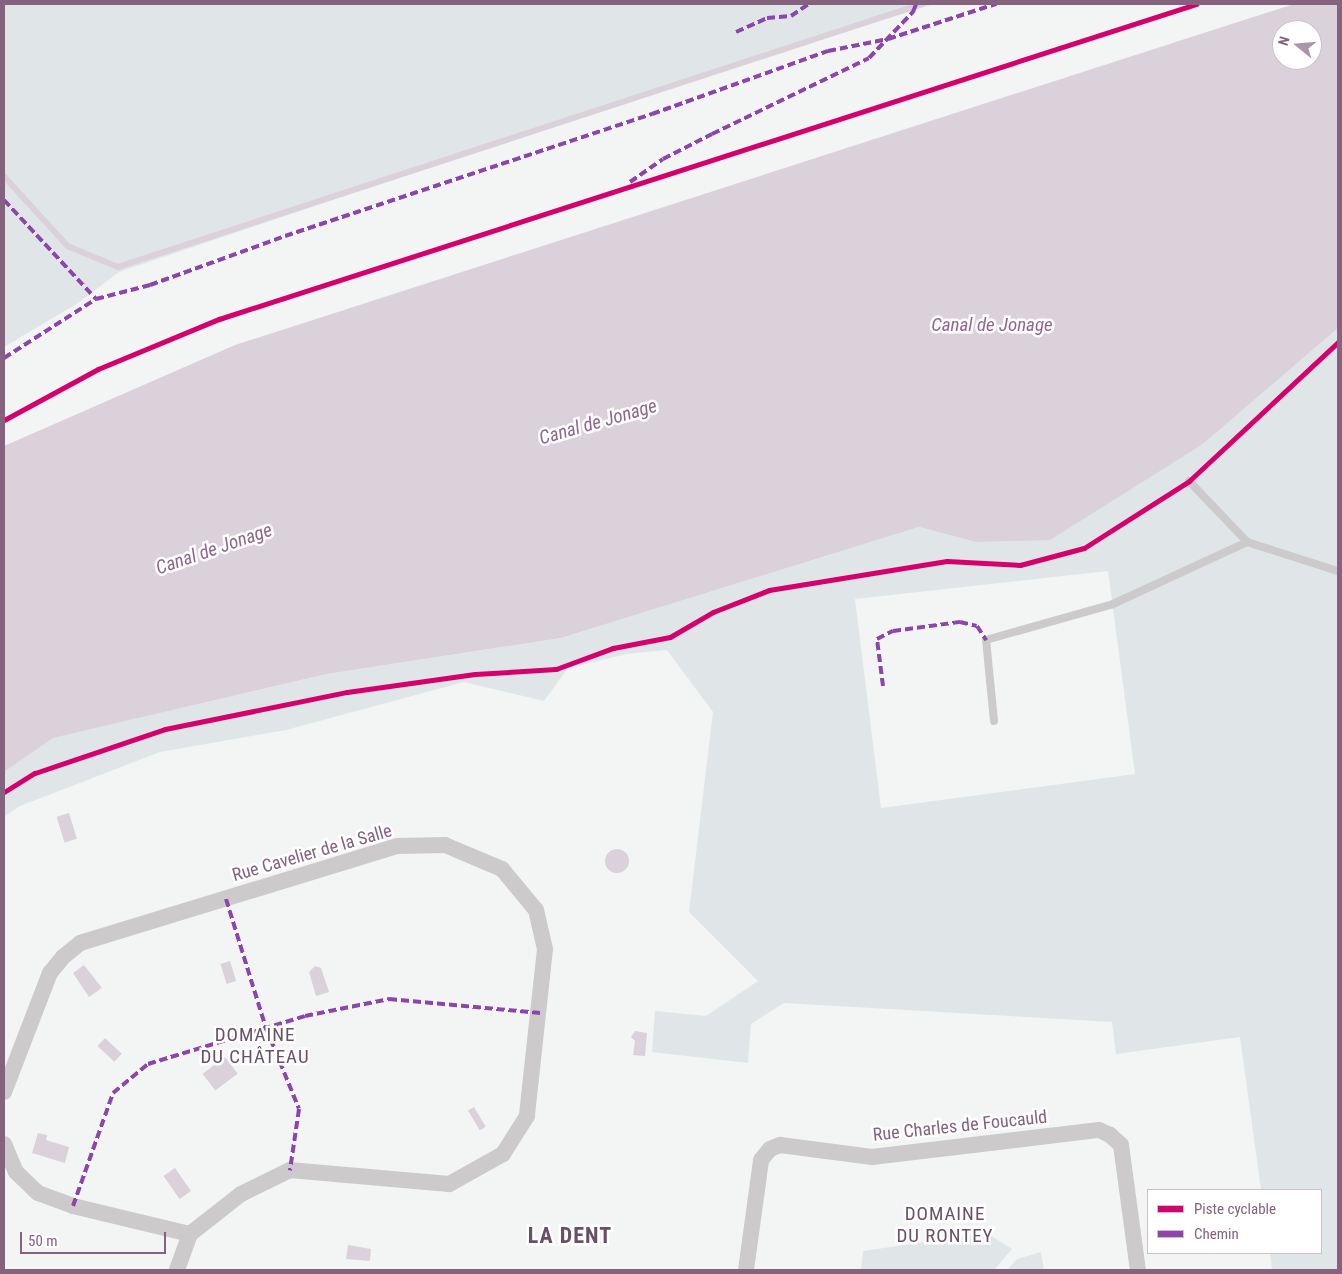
<!DOCTYPE html>
<html>
<head>
<meta charset="utf-8">
<style>
	body { margin:0 }
	#map { position:relative; width:1342px; height:1274px; overflow:hidden; background:#f2f5f4; font-family:"Roboto Condensed",sans-serif }
	div>[style] { position:absolute }
	.green>* { inset:0; background:#e0e6e7 }
	.water>* { inset:0; background:#dbd1db; transform-origin:0 0 }
	.round { border-radius:50% }
	.stream>* { height:5.5px; margin:-2.75px; padding:0 2.75px; transform-origin:2.75px; border-radius:2.75px; background:#dbd1db }
	.lane>* { height:8px; margin:-4px; padding:0 4px; transform-origin:4px; border-radius:4px; background:#cccacb }
	.street>* { height:16px; margin:-8px; padding:0 8px; transform-origin:8px; border-radius:8px; background:#cccacb }
	.quiet>* { height:4px; margin-top:-2px; transform-origin:0; background:repeating-linear-gradient(90deg,#8e44ad 0 8px,transparent 0 12px) }
	.cycleway>* { height:5px; margin:-2.5px; padding:0 2.5px; transform-origin:2.5px; border-radius:2.5px; background:#d6006c }
	span { translate:-50% -50%; white-space:nowrap; text-align:center; line-height:1.15; -webkit-text-stroke:5px #fff; paint-order:stroke }
	.street-label { font-size:18px; color:#85627d }
	.water-label { font-size:19px; color:#90668e; font-style:italic }
	.neighbourhood-label { font-size:19px; color:#695064; letter-spacing:1px }
	.district-label { font-size:22px; color:#695064; font-weight:700; letter-spacing:1px }
	.frame { position:absolute; inset:0; border:5px solid #85627d; pointer-events:none }
	.legend { position:absolute; left:1147px; top:1189px; width:175px; height:65px; box-sizing:border-box; background:#fff; border:1px solid #cec0cb; margin:0; padding:6px 9px; list-style:none; font-size:15px; color:#85627d }
	.legend li { display:flex; align-items:center; gap:10px; height:25px }
	.legend b { width:25px; border:1px solid #cec0cb }
	.north { position:absolute; left:1272px; top:20px; width:50px; height:50px; box-sizing:border-box; background:#fff; border:1px solid #cec0cb; border-radius:50%; rotate:287deg; font-size:14px; font-weight:700; line-height:20px; text-align:center; color:#85627d }
	.north::after { content:''; display:block; margin:auto; width:18px; height:22px; background:#ab95a7; clip-path:polygon(50% 0,100% 100%,50% 72%,0 100%) }
	.scale { position:absolute; left:20px; top:1232px; width:146px; height:22px; box-sizing:border-box; border:2px solid #85627d; border-top:0; padding-left:6px; font-size:15px; line-height:18px; white-space:nowrap; color:#85627d; -webkit-text-stroke:4px #fff; paint-order:stroke }
</style>
</head>
<body>
<div id="map">
	<div class="green">
		<div style="clip-path:polygon(4px 4px,934px 4px,617px 104px,119px 272px,78px 303px,4px 347px)"></div>
		<div style="clip-path:polygon(evenodd,1338px 328px,1338px 1270px,1272px 1270px,1270px 1253px,1321px 1253px,1321px 1190px,1261px 1190px,1240px 1037px,1116px 1054px,1112px 1022px,784px 1003px,751px 1024px,748px 1063px,652px 1052px,655px 1011px,706px 1016px,758px 981px,689px 912px,713px 712px,667px 650px,627px 654px,568px 668px,544px 701px,464px 682px,286px 730px,160px 752px,20px 806px,4px 817px,4px 772px,52px 738px,327px 674px,561px 638px,919px 527px,976px 542px,1203px 444px,1338px 328px,1108px 571px,1135px 774px,881px 808px,855px 599px,1108px 571px)"></div>
		<div style="clip-path:polygon(987px 1233px,1012px 1249px,994px 1270px,861px 1270px,863px 1251px)"></div>
		<div style="clip-path:polygon(1041px 1252px,1044px 1270px,1007px 1270px,1017px 1259px)"></div>
	</div>
	<div class="water">
		<div style="clip-path:polygon(evenodd,1294px 4px,1338px 4px,1338px 328px,1203px 444px,1050px 540px,976px 542px,919px 527px,561px 638px,327px 674px,53px 738px,4px 772px,4px 446px,235px 345px,1294px 4px,1282px 30px,1312px 30px,1312px 60px,1282px 60px,1282px 30px)"></div>
		<div style="left:69px;top:813px;width:27px;height:13px;rotate:73deg"></div>
		<div class="round" style="left:605px;top:849px;width:24px;height:24px"></div>
		<div style="left:230px;top:961px;width:21px;height:10px;rotate:73deg"></div>
		<div style="clip-path:polygon(84px 965px,102px 988px,89px 997px,73px 973px)"></div>
		<div style="clip-path:polygon(315px 966px,321px 968px,329px 992px,316px 996px,309px 972px)"></div>
		<div style="clip-path:polygon(635px 1031px,647px 1033px,645px 1056px,633px 1055px,635px 1041px,631px 1037px)"></div>
		<div style="left:105px;top:1038px;width:23px;height:11px;rotate:43deg"></div>
		<div style="left:225px;top:1057px;width:21px;height:28px;rotate:53deg"></div>
		<div style="left:474px;top:1107px;width:23px;height:7px;rotate:59deg"></div>
		<div style="clip-path:polygon(38px 1133px,47px 1135px,46px 1140px,69px 1147px,65px 1163px,32px 1153px)"></div>
		<div style="left:175px;top:1168px;width:28px;height:14px;rotate:55deg"></div>
		<div style="clip-path:polygon(348px 1245px,371px 1249px,370px 1261px,346px 1259px)"></div>
	</div>
	<div class="stream">
		<div style="left:4px;top:176px;width:95px;rotate:47.6deg"></div>
		<div style="left:68px;top:246px;width:54px;rotate:22.8deg"></div>
		<div style="left:118px;top:267px;width:846px;rotate:-18.11deg"></div>
	</div>
	<div class="lane">
		<div style="left:1189px;top:481px;width:84px;rotate:46.4deg"></div>
		<div style="left:1247px;top:542px;width:96px;rotate:17.7deg"></div>
		<div style="left:994px;top:721px;width:81px;rotate:-95.6deg"></div>
		<div style="left:986px;top:640px;width:132px;rotate:-15.8deg"></div>
		<div style="left:1113px;top:604px;width:148px;rotate:-24.8deg"></div>
	</div>
	<div class="street">
		<div style="left:4px;top:1092px;width:128px;rotate:-68.9deg"></div>
		<div style="left:50px;top:973px;width:21px;rotate:-51deg"></div>
		<div style="left:63px;top:957px;width:22px;rotate:-39deg"></div>
		<div style="left:80px;top:943px;width:332px;rotate:-17deg"></div>
		<div style="left:398px;top:846px;width:47px;rotate:-1.2deg"></div>
		<div style="left:445px;top:845px;width:62px;rotate:22.8deg"></div>
		<div style="left:502px;top:869px;width:53px;rotate:50.3deg"></div>
		<div style="left:536px;top:910px;width:40px;rotate:77deg"></div>
		<div style="left:545px;top:949px;width:168px;rotate:96.2deg"></div>
		<div style="left:527px;top:1116px;width:45px;rotate:122.3deg"></div>
		<div style="left:503px;top:1154px;width:62px;rotate:150.9deg"></div>
		<div style="left:449px;top:1184px;width:160px;rotate:-175deg"></div>
		<div style="left:290px;top:1170px;width:55px;rotate:153.9deg"></div>
		<div style="left:241px;top:1194px;width:65px;rotate:141.9deg"></div>
		<div style="left:190px;top:1234px;width:38px;rotate:110deg"></div>
		<div style="left:4px;top:1144px;width:30px;rotate:67deg"></div>
		<div style="left:16px;top:1172px;width:30px;rotate:44deg"></div>
		<div style="left:38px;top:1193px;width:37px;rotate:20deg"></div>
		<div style="left:73px;top:1206px;width:120px;rotate:13.5deg"></div>
		<div style="left:746px;top:1270px;width:111px;rotate:-82.2deg"></div>
		<div style="left:761px;top:1160px;width:14px;rotate:-51deg"></div>
		<div style="left:770px;top:1149px;width:11px;rotate:-22deg"></div>
		<div style="left:780px;top:1145px;width:93px;rotate:7.4deg"></div>
		<div style="left:872px;top:1157px;width:229px;rotate:-6.8deg"></div>
		<div style="left:1099px;top:1130px;width:12px;rotate:24deg"></div>
		<div style="left:1110px;top:1135px;width:15px;rotate:42deg"></div>
		<div style="left:1121px;top:1145px;width:126px;rotate:82.3deg"></div>
	</div>
	<div class="quiet">
		<div style="left:736px;top:32px;width:34px;rotate:-24deg"></div>
		<div style="left:767px;top:18px;width:24px;rotate:-5deg"></div>
		<div style="left:791px;top:16px;width:22px;rotate:-34deg"></div>
		<div style="left:630px;top:182px;width:40px;rotate:-34.9deg"></div>
		<div style="left:663px;top:159px;width:55px;rotate:-27deg"></div>
		<div style="left:712px;top:134px;width:174px;rotate:-25.8deg"></div>
		<div style="left:869px;top:58px;width:64px;rotate:-46.3deg"></div>
		<div style="left:913px;top:12px;width:9px;rotate:-69deg"></div>
		<div style="left:4px;top:200px;width:135px;rotate:47.1deg"></div>
		<div style="left:4px;top:358px;width:109px;rotate:-32.7deg"></div>
		<div style="left:96px;top:299px;width:56px;rotate:-14.5deg"></div>
		<div style="left:150px;top:285px;width:144px;rotate:-19.9deg"></div>
		<div style="left:285px;top:236px;width:387px;rotate:-18.4deg"></div>
		<div style="left:652px;top:114px;width:187px;rotate:-19.7deg"></div>
		<div style="left:828px;top:51px;width:61px;rotate:-11.3deg"></div>
		<div style="left:888px;top:39px;width:114px;rotate:-18deg"></div>
		<div style="left:883px;top:686px;width:47px;rotate:-97.3deg"></div>
		<div style="left:877px;top:639px;width:18px;rotate:-27deg"></div>
		<div style="left:893px;top:631px;width:68px;rotate:-7.7deg"></div>
		<div style="left:960px;top:622px;width:17px;rotate:13deg"></div>
		<div style="left:977px;top:626px;width:17px;rotate:57deg"></div>
		<div style="left:226px;top:899px;width:135px;rotate:72.8deg"></div>
		<div style="left:266px;top:1028px;width:87px;rotate:67.8deg"></div>
		<div style="left:299px;top:1109px;width:62px;rotate:98.4deg"></div>
		<div style="left:73px;top:1206px;width:120px;rotate:-70.5deg"></div>
		<div style="left:113px;top:1093px;width:45px;rotate:-39.6deg"></div>
		<div style="left:148px;top:1064px;width:164px;rotate:-17deg"></div>
		<div style="left:305px;top:1016px;width:86px;rotate:-11.4deg"></div>
		<div style="left:389px;top:999px;width:152px;rotate:5.3deg"></div>
	</div>
	<div class="cycleway">
		<div style="left:4px;top:420px;width:107px;rotate:-28.5deg"></div>
		<div style="left:98px;top:369px;width:131px;rotate:-22.5deg"></div>
		<div style="left:219px;top:319px;width:1027px;rotate:-17.87deg"></div>
		<div style="left:4px;top:792px;width:36px;rotate:-32deg"></div>
		<div style="left:35px;top:773px;width:137px;rotate:-18.7deg"></div>
		<div style="left:165px;top:729px;width:186px;rotate:-11.5deg"></div>
		<div style="left:347px;top:692px;width:129px;rotate:-8deg"></div>
		<div style="left:475px;top:674px;width:81px;rotate:-3.5deg"></div>
		<div style="left:556px;top:669px;width:61px;rotate:-20.2deg"></div>
		<div style="left:613px;top:648px;width:58px;rotate:-10.9deg"></div>
		<div style="left:670px;top:637px;width:50px;rotate:-30.2deg"></div>
		<div style="left:713px;top:612px;width:60px;rotate:-21.4deg"></div>
		<div style="left:769px;top:590px;width:180px;rotate:-9.3deg"></div>
		<div style="left:947px;top:561px;width:73px;rotate:3.1deg"></div>
		<div style="left:1020px;top:565px;width:66px;rotate:-14.9deg"></div>
		<div style="left:1084px;top:548px;width:125px;rotate:-32.5deg"></div>
		<div style="left:1189px;top:481px;width:204px;rotate:-43deg"></div>
	</div>
	<div class="street-label">
		<span style="left:312px;top:853px;rotate:-16deg">Rue Cavelier de la Salle</span>
		<span style="left:960px;top:1126px;rotate:-6deg">Rue Charles de Foucauld</span>
	</div>
	<div class="water-label">
		<span style="left:992px;top:325px">Canal de Jonage</span>
		<span style="left:598px;top:422px;rotate:-16deg">Canal de Jonage</span>
		<span style="left:214px;top:549px;rotate:-19deg">Canal de Jonage</span>
	</div>
	<div class="neighbourhood-label">
		<span style="left:255px;top:1046px">DOMAINE<br>DU CHÂTEAU</span>
		<span style="left:945px;top:1225px">DOMAINE<br>DU RONTEY</span>
	</div>
	<div class="district-label">
		<span style="left:570px;top:1236px">LA DENT</span>
	</div>
	<div class="frame"></div>
	<ul class="legend">
	<li><b style="height:6px;background:#d6006c"></b>Piste cyclable</li>
	<li><b style="height:6px;background:#8e44ad"></b>Chemin</li>
	</ul>
	<div class="north">N</div>
	<div class="scale">50 m</div>
</div>
</body>
</html>
